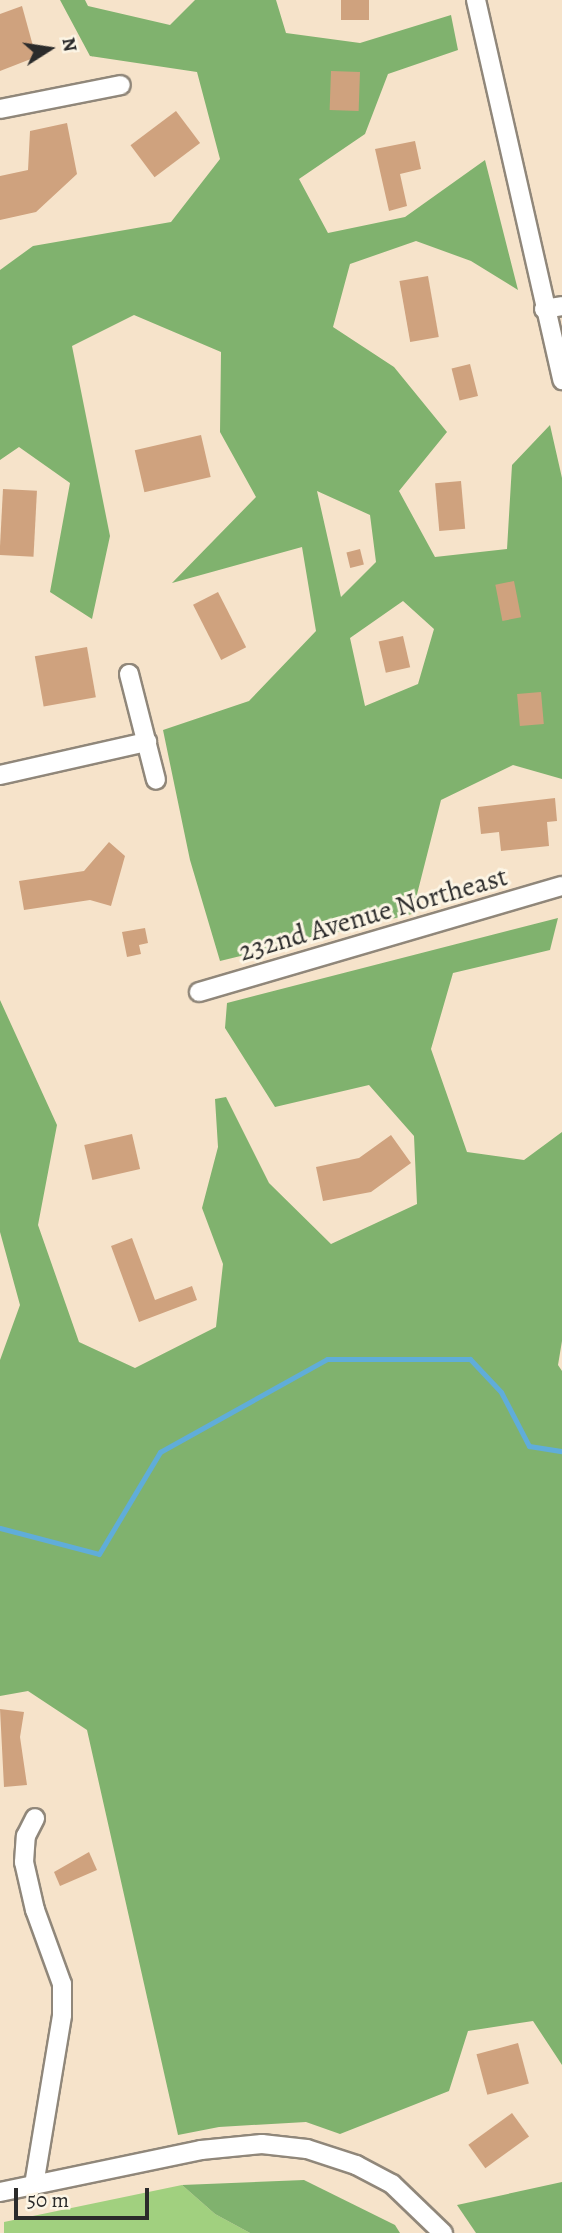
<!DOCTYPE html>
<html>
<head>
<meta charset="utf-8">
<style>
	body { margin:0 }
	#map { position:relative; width:562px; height:2233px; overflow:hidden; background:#f6e3ca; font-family:Alegreya,serif }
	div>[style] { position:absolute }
	.green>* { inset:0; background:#a1d07f }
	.forest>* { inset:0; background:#80b26e }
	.stream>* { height:5px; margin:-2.5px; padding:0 2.5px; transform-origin:2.5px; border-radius:2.5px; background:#60add9 }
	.building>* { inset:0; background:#cfa27e; transform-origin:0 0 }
	.roads { filter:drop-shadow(2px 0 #90877a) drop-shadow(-2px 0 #90877a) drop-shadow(0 2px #90877a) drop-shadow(0 -2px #90877a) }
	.minor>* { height:18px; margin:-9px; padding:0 9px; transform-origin:9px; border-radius:9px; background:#fff }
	span { translate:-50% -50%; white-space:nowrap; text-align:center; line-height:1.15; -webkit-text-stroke:6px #fcf5e5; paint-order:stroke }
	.street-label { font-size:28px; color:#2b2b2b }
	.north { position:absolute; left:14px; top:14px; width:70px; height:70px; -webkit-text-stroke:5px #fcf5e5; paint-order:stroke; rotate:78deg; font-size:19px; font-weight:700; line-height:28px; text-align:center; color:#2b2b2b }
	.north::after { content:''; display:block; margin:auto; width:24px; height:32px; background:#2b2b2b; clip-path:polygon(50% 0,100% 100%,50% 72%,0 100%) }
	.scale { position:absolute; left:14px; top:2188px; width:135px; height:32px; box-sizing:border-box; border:4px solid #2b2b2b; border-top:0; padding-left:9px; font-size:21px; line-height:24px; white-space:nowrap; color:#2b2b2b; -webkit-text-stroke:5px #fcf5e5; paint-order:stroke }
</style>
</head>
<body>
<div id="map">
	<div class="green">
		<div style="clip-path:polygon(182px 2185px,215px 2214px,250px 2233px,4px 2233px,4px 2222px)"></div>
	</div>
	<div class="forest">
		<div style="clip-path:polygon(evenodd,60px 0,85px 0,88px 6px,170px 25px,195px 0,276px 0,286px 33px,360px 43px,451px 15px,458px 50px,388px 74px,365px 134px,299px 179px,328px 233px,405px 217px,485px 160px,518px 290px,471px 261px,416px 241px,350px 264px,333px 327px,394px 367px,447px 432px,399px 491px,435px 557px,507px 549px,512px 465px,550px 425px,562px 478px,562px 779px,513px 765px,441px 800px,412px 914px,220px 961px,190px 860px,163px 730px,249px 701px,316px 631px,302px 547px,172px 583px,256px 497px,220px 432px,221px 352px,134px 315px,72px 346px,110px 536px,92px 619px,50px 592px,70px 483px,19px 447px,0 460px,0 270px,33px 246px,171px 222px,220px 159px,197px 72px,90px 56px,60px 0,317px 491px,370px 515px,376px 562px,341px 597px,317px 491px,60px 0,403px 601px,434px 629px,418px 684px,365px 706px,350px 638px,403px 601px)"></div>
		<div style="clip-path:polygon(558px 918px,550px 950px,453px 973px,431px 1049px,467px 1152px,524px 1160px,562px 1132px,562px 1341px,558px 1365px,562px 1371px,562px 2065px,533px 2021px,468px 2031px,449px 2091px,340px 2134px,306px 2122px,219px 2127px,178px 2135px,87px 1730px,28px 1691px,0 1696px,0 1360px,20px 1305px,0 1232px,0 1000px,57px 1125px,38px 1225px,79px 1342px,135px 1368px,216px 1327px,223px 1264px,202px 1208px,218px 1147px,215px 1099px,226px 1097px,269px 1183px,331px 1244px,417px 1204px,414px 1136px,369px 1085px,275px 1107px,225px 1028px,227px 1003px)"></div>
		<div style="clip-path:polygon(304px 2180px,395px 2225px,400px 2233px,250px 2233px,215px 2214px,182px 2185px)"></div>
		<div style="clip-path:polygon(562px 2182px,562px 2233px,476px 2233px,457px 2205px)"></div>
	</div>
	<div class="stream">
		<div style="left:0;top:1528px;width:102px;rotate:14.7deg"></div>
		<div style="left:99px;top:1554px;width:119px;rotate:-59.1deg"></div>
		<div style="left:160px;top:1452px;width:191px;rotate:-29.1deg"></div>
		<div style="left:327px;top:1359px;width:143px"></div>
		<div style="left:470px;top:1359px;width:45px;rotate:46.8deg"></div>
		<div style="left:501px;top:1392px;width:61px;rotate:62.6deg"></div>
		<div style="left:529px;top:1446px;width:33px;rotate:9deg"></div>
	</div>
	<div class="building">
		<div style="left:341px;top:0;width:28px;height:20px"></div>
		<div style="clip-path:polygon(22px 6px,36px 57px,0 71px,0 14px)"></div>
		<div style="left:331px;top:71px;width:29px;height:39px;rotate:2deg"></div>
		<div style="left:176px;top:111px;width:40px;height:57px;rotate:53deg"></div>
		<div style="clip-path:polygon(67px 123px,77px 174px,36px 212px,0 220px,0 176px,28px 170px,30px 131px)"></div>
		<div style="clip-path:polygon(415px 141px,421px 169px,400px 174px,407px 206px,389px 211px,375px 149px)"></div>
		<div style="left:428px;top:276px;width:62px;height:29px;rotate:80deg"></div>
		<div style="left:470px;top:364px;width:33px;height:19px;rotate:76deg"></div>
		<div style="left:201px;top:435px;width:43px;height:68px;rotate:77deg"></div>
		<div style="left:461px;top:481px;width:48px;height:26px;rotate:85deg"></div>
		<div style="left:3px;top:489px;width:34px;height:66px;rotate:3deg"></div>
		<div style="left:360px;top:549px;width:16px;height:14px;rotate:76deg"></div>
		<div style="left:514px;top:581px;width:37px;height:19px;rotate:79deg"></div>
		<div style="left:218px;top:592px;width:62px;height:28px;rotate:63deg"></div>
		<div style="left:403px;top:636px;width:32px;height:25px;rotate:77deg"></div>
		<div style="left:87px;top:647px;width:51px;height:53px;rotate:80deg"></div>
		<div style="left:541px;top:692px;width:32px;height:24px;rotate:85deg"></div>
		<div style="clip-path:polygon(555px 798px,557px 821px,547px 822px,549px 846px,501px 851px,499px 832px,481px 834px,478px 807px)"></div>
		<div style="clip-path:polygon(109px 842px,125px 856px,111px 906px,90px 900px,24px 910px,19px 881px,84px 871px)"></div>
		<div style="clip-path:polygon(145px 928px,148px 943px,139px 945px,141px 954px,127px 957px,122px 932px)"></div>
		<div style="left:132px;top:1134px;width:36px;height:49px;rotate:77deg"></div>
		<div style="clip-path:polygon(391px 1135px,411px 1163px,371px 1192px,323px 1201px,316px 1167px,359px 1158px)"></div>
		<div style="clip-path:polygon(132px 1238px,155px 1300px,192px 1286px,197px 1300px,139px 1322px,111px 1246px)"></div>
		<div style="clip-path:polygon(0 1709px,24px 1712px,20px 1737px,27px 1785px,4px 1787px)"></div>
		<div style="clip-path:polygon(89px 1852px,97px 1870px,60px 1886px,54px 1872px)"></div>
		<div style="left:518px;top:2043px;width:42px;height:43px;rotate:75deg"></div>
		<div style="left:512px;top:2113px;width:29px;height:54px;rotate:54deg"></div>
	</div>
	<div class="roads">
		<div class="minor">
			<div style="left:476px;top:0;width:390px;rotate:77.2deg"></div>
			<div style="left:0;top:109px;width:123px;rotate:-11.2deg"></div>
			<div style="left:544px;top:309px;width:18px;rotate:-9deg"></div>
			<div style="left:129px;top:674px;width:109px;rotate:75.7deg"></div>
			<div style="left:0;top:775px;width:151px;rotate:-12.7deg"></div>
			<div style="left:199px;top:992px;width:378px;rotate:-16.3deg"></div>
			<div style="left:34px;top:2185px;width:172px;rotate:-80.6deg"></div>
			<div style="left:62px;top:2015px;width:31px;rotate:-90deg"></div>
			<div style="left:62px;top:1984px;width:79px;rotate:-110deg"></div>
			<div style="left:35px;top:1910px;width:49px;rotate:-102.9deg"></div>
			<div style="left:24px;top:1862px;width:26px;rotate:-86deg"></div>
			<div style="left:26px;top:1836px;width:20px;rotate:-63deg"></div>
			<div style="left:0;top:2192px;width:205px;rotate:-11.8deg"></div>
			<div style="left:201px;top:2150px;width:61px;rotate:-5.6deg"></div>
			<div style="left:262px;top:2144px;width:45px;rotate:6.3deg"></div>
			<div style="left:307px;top:2149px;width:52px;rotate:18.1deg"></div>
			<div style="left:356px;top:2165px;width:41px;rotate:27.8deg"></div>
			<div style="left:392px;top:2184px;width:71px;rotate:43.9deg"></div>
		</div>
	</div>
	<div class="street-label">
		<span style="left:373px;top:914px;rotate:-16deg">232nd Avenue Northeast</span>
	</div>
	<div class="north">N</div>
	<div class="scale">50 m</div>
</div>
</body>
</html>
